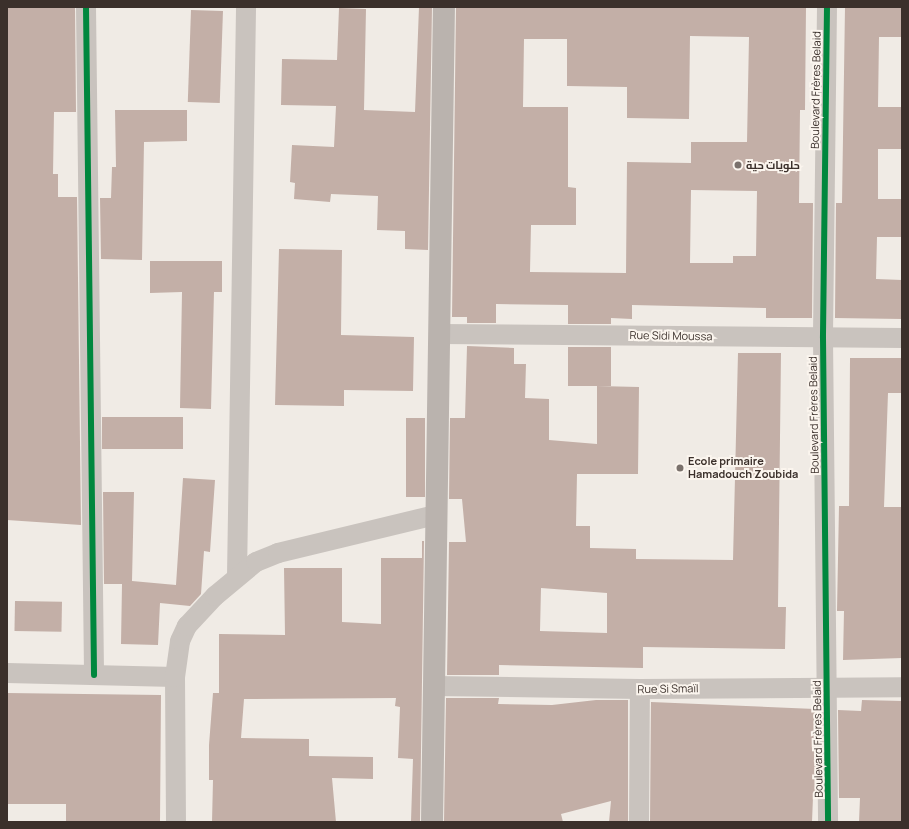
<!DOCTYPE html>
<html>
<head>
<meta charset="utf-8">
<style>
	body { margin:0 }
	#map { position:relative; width:909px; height:829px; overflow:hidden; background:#f0ebe5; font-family:Manrope,Cairo,sans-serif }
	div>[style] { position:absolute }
	.building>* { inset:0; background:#c3afa7; transform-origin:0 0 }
	.street>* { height:20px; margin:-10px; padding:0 10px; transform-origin:10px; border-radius:10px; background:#c9c3be }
	.secondary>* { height:22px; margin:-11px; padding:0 11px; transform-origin:11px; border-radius:11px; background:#bab3ae }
	.cycleway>* { height:6px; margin:-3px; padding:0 3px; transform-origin:3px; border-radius:3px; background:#00873e }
	.dots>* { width:11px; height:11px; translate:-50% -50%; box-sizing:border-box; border:2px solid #fbf5ee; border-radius:50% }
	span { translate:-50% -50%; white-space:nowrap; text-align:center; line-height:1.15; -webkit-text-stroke:4px #fbf5ee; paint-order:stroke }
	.street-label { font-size:11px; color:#3b302b }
	.poi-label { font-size:11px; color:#3b302b; font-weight:700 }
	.left { translate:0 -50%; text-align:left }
	.frame { position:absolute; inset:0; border:8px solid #3b302b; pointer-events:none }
</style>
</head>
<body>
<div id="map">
	<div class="building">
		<div style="clip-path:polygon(7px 7px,75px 7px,76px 112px,54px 112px,53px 174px,58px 174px,58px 197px,77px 197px,81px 525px,7px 520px)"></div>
		<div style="clip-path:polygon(419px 7px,432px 7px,428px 250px,405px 249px,405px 231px,377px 230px,378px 196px,331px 194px,330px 202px,294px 199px,295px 183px,290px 182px,292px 145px,334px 147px,336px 106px,281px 105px,282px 59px,337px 60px,339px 8px,366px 9px,364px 110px,415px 112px)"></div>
		<div style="clip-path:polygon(evenodd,456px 7px,806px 7px,805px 110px,800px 110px,799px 203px,813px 203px,812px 318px,766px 318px,766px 308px,632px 305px,632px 319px,611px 318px,611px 324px,568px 324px,568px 305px,496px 304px,496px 323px,467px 323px,467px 317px,452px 317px,456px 7px,690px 36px,749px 37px,747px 142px,691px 142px,691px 163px,627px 162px,626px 273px,530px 272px,531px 225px,576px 225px,576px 188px,568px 187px,568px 107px,523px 107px,524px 39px,567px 39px,567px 86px,627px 87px,627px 118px,689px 119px,690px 36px,456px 7px,691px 190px,757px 191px,756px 256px,733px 256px,733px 263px,690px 263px,691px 190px)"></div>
		<div style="clip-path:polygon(845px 7px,902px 7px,902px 37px,879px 37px,878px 107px,902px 107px,902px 149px,878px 149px,878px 199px,902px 199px,902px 237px,877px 237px,876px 279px,902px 280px,902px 319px,835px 318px,836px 203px,842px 203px)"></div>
		<div style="left:191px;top:10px;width:32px;height:92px;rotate:2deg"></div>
		<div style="clip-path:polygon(115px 110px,187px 110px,187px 141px,144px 142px,142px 260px,101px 259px,100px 198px,111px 198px,112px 167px,116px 167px)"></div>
		<div style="clip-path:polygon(279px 249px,342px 250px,341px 335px,414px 337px,413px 391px,344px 390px,344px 406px,275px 405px)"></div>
		<div style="clip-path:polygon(150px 261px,222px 261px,222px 292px,214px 292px,211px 409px,180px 408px,182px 292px,150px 293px)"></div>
		<div style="clip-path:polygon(evenodd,467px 346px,514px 348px,514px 364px,526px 364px,525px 398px,549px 399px,549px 440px,597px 444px,597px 386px,639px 387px,638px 474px,577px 474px,576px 526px,590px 526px,590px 548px,636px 549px,636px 559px,733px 560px,738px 353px,781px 353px,778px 607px,786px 607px,785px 649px,643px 647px,643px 668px,499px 665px,499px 675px,447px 675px,449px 542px,466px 542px,462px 499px,449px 499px,450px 418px,465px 418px,467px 346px,541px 588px,607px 593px,607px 633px,540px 631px,541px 588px)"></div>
		<div style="left:568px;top:347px;width:43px;height:39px"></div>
		<div style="clip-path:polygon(850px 358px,902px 358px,902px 393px,888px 393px,884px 507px,902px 507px,902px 658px,843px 660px,844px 611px,837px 611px,839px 506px,849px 506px)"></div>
		<div style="left:102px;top:417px;width:81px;height:32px"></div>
		<div style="left:406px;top:418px;width:19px;height:79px"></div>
		<div style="clip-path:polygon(183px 478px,215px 480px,210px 552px,204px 551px,201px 594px,190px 606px,160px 603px,158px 645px,121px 644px,122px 584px,104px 584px,103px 492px,134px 492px,132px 581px,176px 585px)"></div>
		<div style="clip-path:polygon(422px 541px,424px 541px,420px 822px,411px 821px,413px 759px,398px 758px,400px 707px,395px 706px,396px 698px,244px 699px,241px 738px,309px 739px,309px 756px,373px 757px,373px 779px,332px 778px,336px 822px,212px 822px,213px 780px,209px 780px,209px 745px,213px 693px,219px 693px,219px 634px,285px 635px,284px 568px,342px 568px,342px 622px,381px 624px,381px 558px,422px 558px)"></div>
		<div style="left:15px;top:601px;width:47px;height:30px;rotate:1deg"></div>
		<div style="clip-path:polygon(7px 693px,161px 695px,160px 822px,66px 822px,66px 804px,7px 804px)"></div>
		<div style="clip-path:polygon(446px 698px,499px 698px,498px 704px,552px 705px,596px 700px,628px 700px,628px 822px,609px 822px,611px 801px,561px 814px,563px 822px,444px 822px)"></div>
		<div style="clip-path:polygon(862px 700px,902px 701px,902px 822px,859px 822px,860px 798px,839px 798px,838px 710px,861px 711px)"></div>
		<div style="clip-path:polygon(651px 702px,815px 709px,816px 797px,813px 797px,812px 822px,650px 822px)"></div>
	</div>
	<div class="street">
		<div style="left:86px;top:7px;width:668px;rotate:89.31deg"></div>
		<div style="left:827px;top:7px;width:331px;rotate:90.7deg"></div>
		<div style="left:823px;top:338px;width:484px;rotate:89.4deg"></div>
		<div style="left:439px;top:334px;width:463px;rotate:0.5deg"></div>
		<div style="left:237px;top:576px;width:569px;rotate:-89.09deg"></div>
		<div style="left:7px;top:673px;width:168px;rotate:1.4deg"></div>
		<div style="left:434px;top:686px;width:206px;rotate:0.8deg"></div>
		<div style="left:640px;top:689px;width:262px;rotate:-0.4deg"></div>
		<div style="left:176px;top:822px;width:145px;rotate:-90.4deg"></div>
		<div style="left:175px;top:677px;width:36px;rotate:-82deg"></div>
		<div style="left:180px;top:641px;width:17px;rotate:-65deg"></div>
		<div style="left:187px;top:626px;width:41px;rotate:-47deg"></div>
		<div style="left:215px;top:596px;width:53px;rotate:-39.7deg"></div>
		<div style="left:256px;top:562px;width:24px;rotate:-22deg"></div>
		<div style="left:278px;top:553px;width:162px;rotate:-13.6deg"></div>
		<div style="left:639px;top:822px;width:133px;rotate:-89.6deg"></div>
	</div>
	<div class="secondary">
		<div style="left:432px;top:822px;width:815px;rotate:-89.16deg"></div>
	</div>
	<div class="cycleway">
		<div style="left:86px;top:7px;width:668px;rotate:89.31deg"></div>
		<div style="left:827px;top:7px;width:331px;rotate:90.7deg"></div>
		<div style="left:823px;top:338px;width:484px;rotate:89.4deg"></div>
	</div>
	<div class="dots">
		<div style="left:738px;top:165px;background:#7a716c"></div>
		<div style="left:680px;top:468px;background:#7a716c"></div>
	</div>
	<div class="street-label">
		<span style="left:816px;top:90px;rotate:-89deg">Boulevard Frères Belaid</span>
		<span style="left:671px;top:336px;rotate:1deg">Rue Sidi Moussa</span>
		<span style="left:814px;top:415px;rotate:-91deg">Boulevard Frères Belaid</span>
		<span style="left:668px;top:689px;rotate:-1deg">Rue Si Smaïl</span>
		<span style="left:818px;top:739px;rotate:-91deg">Boulevard Frères Belaid</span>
	</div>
	<div class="poi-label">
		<span class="left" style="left:746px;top:165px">حلويات حية</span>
		<span class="left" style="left:688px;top:468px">Ecole primaire<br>Hamadouch Zoubida</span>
	</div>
	<div class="frame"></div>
</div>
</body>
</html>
